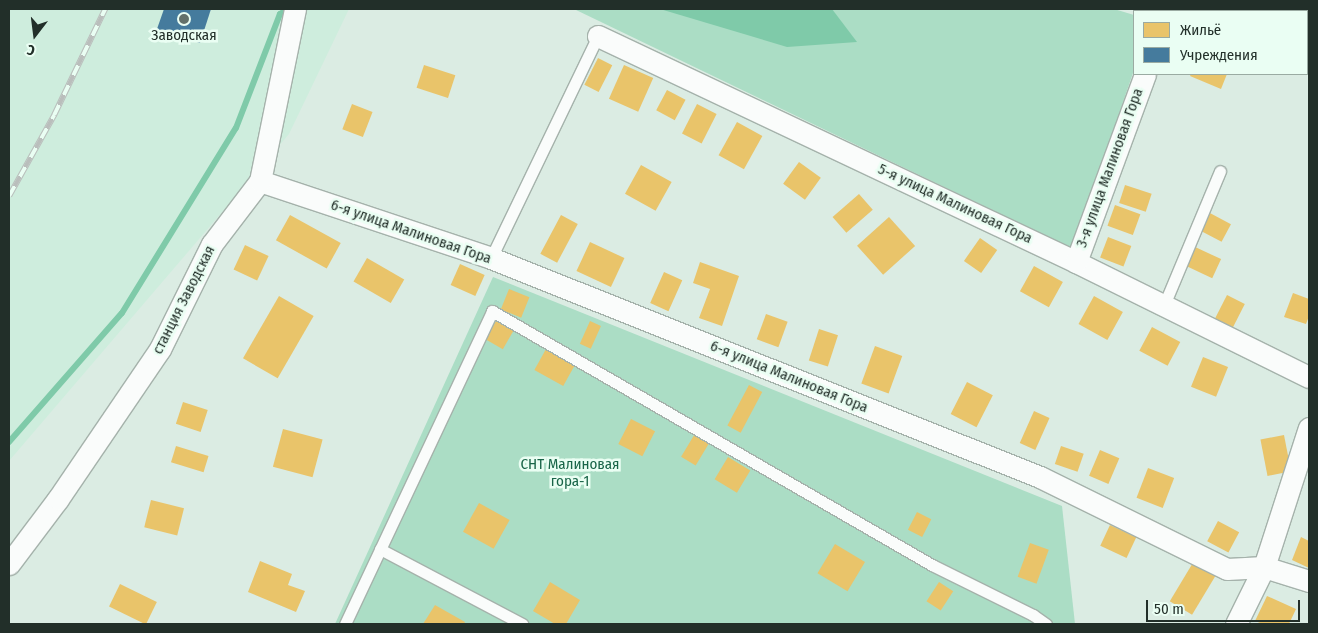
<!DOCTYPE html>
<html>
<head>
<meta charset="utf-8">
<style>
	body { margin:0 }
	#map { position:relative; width:1318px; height:633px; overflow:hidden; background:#dbece3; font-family:"Fira Sans Condensed",sans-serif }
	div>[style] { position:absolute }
	.built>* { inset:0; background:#ceeddd }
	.green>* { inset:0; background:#abddc5 }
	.water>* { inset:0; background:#7fcaa9 }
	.homes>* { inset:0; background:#e9c46a; transform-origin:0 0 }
	.public>* { inset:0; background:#457b9d }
	.stream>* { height:6px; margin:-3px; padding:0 3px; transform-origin:3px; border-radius:3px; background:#7fcaa9 }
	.roads { filter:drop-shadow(1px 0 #a5b2ab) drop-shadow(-1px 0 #a5b2ab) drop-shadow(0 1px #a5b2ab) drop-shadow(0 -1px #a5b2ab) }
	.lane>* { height:11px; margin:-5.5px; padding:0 5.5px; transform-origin:5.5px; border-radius:5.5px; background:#fafcfb }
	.street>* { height:21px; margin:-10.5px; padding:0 10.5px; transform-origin:10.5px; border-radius:10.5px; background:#fafcfb }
	.rail>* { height:5.5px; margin-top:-2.75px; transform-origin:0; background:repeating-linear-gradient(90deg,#eafef3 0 11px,#babebc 0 22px); box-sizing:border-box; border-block:1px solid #babebc }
	.dots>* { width:14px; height:14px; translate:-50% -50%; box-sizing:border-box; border:2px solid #eafef3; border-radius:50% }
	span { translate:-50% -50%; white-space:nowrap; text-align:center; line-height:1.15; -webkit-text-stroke:5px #eafef3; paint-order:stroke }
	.poi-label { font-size:15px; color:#222f29 }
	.street-label { font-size:15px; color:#222f29 }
	.park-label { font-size:15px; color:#196548 }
	.frame { position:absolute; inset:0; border:10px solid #222f29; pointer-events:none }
	.legend { position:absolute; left:1133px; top:10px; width:175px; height:65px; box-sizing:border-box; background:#eafef3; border:1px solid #9aaba2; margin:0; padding:6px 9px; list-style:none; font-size:15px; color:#222f29 }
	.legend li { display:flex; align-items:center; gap:10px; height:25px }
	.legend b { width:25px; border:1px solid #9aaba2 }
	.north { position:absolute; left:10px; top:10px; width:50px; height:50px; -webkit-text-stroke:4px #eafef3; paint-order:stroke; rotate:195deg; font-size:14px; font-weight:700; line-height:20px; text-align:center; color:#222f29 }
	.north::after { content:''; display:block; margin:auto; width:18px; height:22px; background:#222f29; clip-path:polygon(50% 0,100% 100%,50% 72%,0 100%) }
	.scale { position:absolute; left:1146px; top:600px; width:154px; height:22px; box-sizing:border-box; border:2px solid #222f29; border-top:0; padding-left:6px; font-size:15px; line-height:18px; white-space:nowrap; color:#222f29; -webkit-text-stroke:4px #eafef3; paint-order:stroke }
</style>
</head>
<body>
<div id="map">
	<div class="built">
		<div style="clip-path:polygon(9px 9px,349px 9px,289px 134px,9px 461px)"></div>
	</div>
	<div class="green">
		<div style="clip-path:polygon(574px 9px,1114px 9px,1134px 15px,1134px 70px,1073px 249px)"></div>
		<div style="clip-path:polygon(493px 277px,1062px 506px,1075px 624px,335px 624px)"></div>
	</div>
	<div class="water">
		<div style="clip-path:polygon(660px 9px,832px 9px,857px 42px,787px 47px)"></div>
	</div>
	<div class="homes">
		<div style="left:1197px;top:9px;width:47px;height:3px"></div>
		<div style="left:598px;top:58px;width:16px;height:30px;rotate:27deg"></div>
		<div style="left:424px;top:65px;width:33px;height:24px;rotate:18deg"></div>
		<div style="left:624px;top:65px;width:32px;height:37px;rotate:24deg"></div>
		<div style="clip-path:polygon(1191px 74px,1227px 74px,1221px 89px,1190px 76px)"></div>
		<div style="left:667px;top:90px;width:21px;height:23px;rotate:28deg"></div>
		<div style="left:352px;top:104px;width:22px;height:27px;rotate:21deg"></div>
		<div style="left:697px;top:104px;width:22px;height:33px;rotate:27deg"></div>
		<div style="left:737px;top:122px;width:29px;height:38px;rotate:29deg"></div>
		<div style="left:799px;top:162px;width:27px;height:27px;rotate:36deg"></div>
		<div style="left:641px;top:165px;width:35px;height:33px;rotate:29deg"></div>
		<div style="left:1125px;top:185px;width:28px;height:19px;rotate:18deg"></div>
		<div style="left:859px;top:194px;width:21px;height:35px;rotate:49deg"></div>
		<div style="left:1115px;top:205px;width:27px;height:22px;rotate:20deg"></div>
		<div style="left:1208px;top:212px;width:26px;height:20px;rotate:28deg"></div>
		<div style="left:290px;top:215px;width:58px;height:29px;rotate:29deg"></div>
		<div style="left:561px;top:215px;width:19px;height:44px;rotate:28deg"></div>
		<div style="left:889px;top:217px;width:39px;height:43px;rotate:48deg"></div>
		<div style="left:1108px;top:237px;width:25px;height:22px;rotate:21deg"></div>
		<div style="left:980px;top:238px;width:21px;height:28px;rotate:35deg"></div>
		<div style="left:590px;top:242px;width:38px;height:32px;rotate:25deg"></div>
		<div style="left:245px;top:245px;width:26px;height:27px;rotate:25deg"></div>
		<div style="left:1193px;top:246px;width:31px;height:21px;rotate:25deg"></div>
		<div style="left:367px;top:258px;width:43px;height:27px;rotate:30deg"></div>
		<div style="clip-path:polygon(700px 262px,739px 276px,722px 326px,699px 318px,710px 289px,693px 283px)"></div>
		<div style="left:460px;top:264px;width:27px;height:23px;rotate:24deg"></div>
		<div style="left:1034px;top:266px;width:33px;height:29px;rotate:29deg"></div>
		<div style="left:664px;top:272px;width:20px;height:34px;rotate:24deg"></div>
		<div style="left:509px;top:289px;width:22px;height:22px;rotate:22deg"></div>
		<div style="clip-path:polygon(1293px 293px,1309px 299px,1309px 316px,1306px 324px,1284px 317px)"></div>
		<div style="left:1227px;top:295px;width:20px;height:30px;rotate:27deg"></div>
		<div style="left:279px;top:296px;width:40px;height:72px;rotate:30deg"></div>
		<div style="left:1094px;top:296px;width:33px;height:32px;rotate:29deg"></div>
		<div style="left:766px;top:314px;width:23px;height:27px;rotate:20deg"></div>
		<div style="left:496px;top:321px;width:20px;height:21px;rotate:30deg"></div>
		<div style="left:590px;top:321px;width:12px;height:25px;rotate:24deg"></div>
		<div style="left:1152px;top:327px;width:32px;height:27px;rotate:28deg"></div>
		<div style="left:819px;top:329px;width:20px;height:33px;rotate:18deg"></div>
		<div style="left:875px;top:346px;width:29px;height:40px;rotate:20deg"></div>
		<div style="left:546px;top:349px;width:33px;height:24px;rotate:29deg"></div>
		<div style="left:1203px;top:357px;width:27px;height:32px;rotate:22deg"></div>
		<div style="left:967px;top:382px;width:29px;height:36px;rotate:27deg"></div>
		<div style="left:749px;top:385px;width:15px;height:46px;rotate:28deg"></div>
		<div style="left:183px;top:402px;width:26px;height:23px;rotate:18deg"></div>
		<div style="left:1034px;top:411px;width:17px;height:35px;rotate:24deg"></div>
		<div style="left:631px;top:419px;width:27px;height:28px;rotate:27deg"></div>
		<div style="left:283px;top:429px;width:41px;height:39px;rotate:15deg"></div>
		<div style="left:696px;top:432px;width:17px;height:29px;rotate:31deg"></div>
		<div style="left:1284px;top:435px;width:37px;height:24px;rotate:79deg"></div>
		<div style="left:176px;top:446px;width:34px;height:17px;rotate:17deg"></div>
		<div style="left:1061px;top:446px;width:24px;height:19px;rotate:19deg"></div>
		<div style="left:1100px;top:450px;width:21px;height:28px;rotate:23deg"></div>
		<div style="left:728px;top:457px;width:26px;height:26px;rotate:31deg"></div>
		<div style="left:1148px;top:468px;width:28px;height:32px;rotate:21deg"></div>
		<div style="left:151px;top:500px;width:34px;height:28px;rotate:14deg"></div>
		<div style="left:479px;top:503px;width:35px;height:33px;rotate:29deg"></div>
		<div style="left:917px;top:512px;width:16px;height:20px;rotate:27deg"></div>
		<div style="left:1218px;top:521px;width:24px;height:23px;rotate:28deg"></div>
		<div style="left:1110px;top:525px;width:29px;height:23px;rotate:25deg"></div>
		<div style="clip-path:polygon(1301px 537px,1309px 541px,1309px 568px,1292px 560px)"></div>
		<div style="left:1030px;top:543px;width:20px;height:36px;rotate:20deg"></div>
		<div style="left:835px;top:544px;width:35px;height:34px;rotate:31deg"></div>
		<div style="clip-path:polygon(260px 561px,292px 574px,288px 585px,305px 591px,296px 612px,248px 592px)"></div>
		<div style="left:1194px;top:561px;width:26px;height:47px;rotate:31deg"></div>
		<div style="clip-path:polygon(550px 582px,580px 600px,566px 624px,555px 624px,533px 611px)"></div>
		<div style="left:939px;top:582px;width:17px;height:23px;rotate:33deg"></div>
		<div style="left:120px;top:584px;width:41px;height:25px;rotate:26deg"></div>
		<div style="clip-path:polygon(1267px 596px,1296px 609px,1289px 624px,1263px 624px,1255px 621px)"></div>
		<div style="clip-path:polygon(435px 605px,465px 622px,464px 624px,423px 624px)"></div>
	</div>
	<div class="public">
		<div style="clip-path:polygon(164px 9px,211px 9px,200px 43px,157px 29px)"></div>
	</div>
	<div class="stream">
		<div style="left:9px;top:442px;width:171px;rotate:-48.8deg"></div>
		<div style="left:122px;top:313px;width:217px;rotate:-58.4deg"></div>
		<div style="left:236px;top:128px;width:122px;rotate:-68.9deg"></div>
		<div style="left:280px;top:14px;width:9px;rotate:-32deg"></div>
	</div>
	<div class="roads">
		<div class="lane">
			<div style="left:491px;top:258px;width:246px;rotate:-64.3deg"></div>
			<div style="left:1164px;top:305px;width:145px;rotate:-67.3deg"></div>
			<div style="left:380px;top:549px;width:161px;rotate:27.8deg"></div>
			<div style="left:345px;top:624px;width:346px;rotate:-64.8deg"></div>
			<div style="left:492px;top:311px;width:508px;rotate:30deg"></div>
			<div style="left:932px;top:565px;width:113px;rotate:26.3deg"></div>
			<div style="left:1033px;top:615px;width:16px;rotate:35deg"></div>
		</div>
		<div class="street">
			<div style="left:1162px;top:9px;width:6px;rotate:18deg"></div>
			<div style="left:598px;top:36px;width:529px;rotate:25.3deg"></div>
			<div style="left:1076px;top:262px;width:260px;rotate:26.3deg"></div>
			<div style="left:260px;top:181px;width:243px;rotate:18.4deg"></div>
			<div style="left:491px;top:258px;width:591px;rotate:21.75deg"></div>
			<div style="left:1040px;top:477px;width:208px;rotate:26.2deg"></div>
			<div style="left:1227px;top:569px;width:37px;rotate:-3deg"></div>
			<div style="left:1264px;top:567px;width:47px;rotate:17.3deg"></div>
			<div style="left:1076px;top:262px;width:200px;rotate:-69.8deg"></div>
			<div style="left:9px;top:564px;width:81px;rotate:-53deg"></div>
			<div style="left:58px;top:499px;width:181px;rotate:-55.8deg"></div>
			<div style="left:160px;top:349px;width:117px;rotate:-63.7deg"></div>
			<div style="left:212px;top:244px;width:79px;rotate:-52.7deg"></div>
			<div style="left:260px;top:181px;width:176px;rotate:-78.5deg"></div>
			<div style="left:1236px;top:624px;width:64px;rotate:-63.8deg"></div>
			<div style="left:1264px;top:567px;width:146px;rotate:-72.1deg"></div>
		</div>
	</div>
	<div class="rail">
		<div style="left:9px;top:196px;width:93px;rotate:-60.9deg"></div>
		<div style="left:54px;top:115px;width:118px;rotate:-64.3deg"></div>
	</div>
	<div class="dots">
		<div style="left:184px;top:19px;background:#63716a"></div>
	</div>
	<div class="poi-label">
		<span style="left:184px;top:36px">Заводская</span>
	</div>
	<div class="street-label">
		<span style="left:1110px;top:168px;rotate:-70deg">3-я улица Малиновая Гора</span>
		<span style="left:955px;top:204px;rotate:25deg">5-я улица Малиновая Гора</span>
		<span style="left:411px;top:232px;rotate:19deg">6-я улица Малиновая Гора</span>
		<span style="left:184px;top:300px;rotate:-63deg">станция Заводская</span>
		<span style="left:789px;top:377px;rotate:22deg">6-я улица Малиновая Гора</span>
	</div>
	<div class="park-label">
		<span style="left:570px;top:473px">СНТ Малиновая<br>гора-1</span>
	</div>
	<div class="frame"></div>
	<ul class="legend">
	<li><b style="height:14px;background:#e9c46a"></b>Жильё</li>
	<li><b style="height:14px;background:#457b9d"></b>Учреждения</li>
	</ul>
	<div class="north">С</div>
	<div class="scale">50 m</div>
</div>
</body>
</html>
